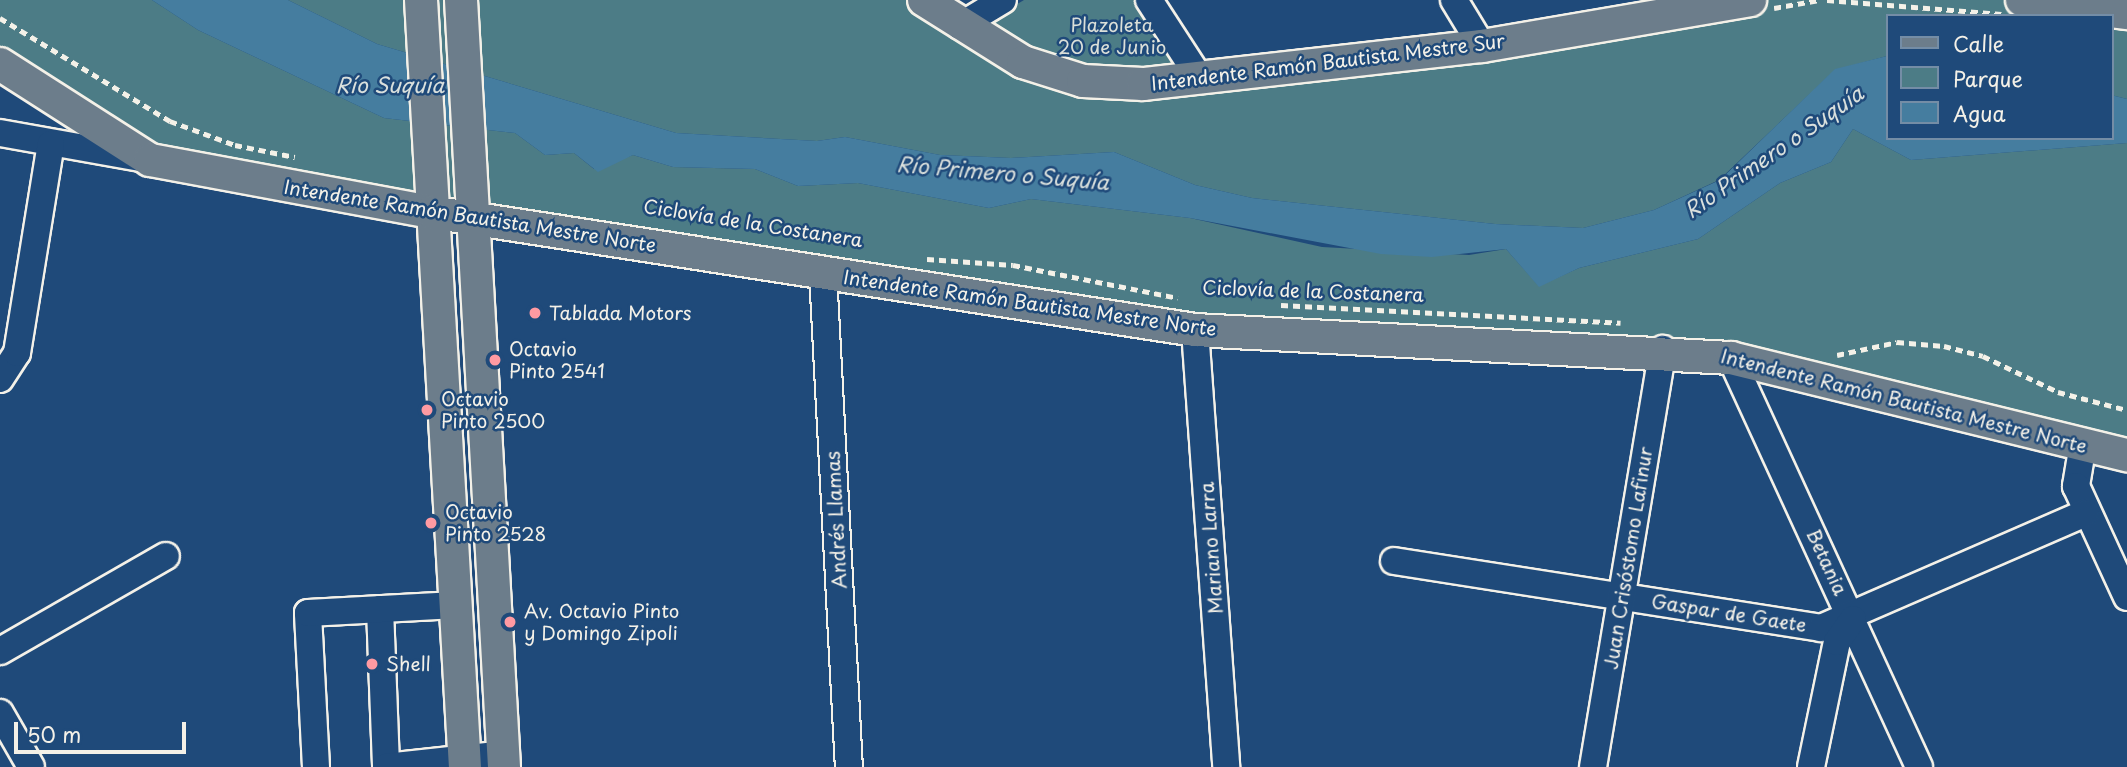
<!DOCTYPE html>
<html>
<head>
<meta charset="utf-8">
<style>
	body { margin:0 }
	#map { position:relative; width:2127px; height:767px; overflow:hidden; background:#1f4a7a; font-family:"Playpen Sans",sans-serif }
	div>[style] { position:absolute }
	.green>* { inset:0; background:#4c7c86 }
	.water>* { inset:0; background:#457d9f }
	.path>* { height:4.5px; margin-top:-2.25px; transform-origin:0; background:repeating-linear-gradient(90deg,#f4f1e8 0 7px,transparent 0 12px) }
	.roads { filter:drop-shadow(2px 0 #f4f1e8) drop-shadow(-2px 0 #f4f1e8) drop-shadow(0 2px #f4f1e8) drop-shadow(0 -2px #f4f1e8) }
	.minor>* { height:26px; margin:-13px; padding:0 13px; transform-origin:13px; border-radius:13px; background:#1f4a7a }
	.major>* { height:32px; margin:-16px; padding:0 16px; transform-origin:16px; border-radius:16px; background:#6c7d8b }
	.dots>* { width:19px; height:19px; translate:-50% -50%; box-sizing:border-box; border:4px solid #1f4a7a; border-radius:50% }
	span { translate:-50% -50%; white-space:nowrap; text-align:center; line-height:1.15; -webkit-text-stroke:5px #1f4a7a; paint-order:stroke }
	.park-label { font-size:19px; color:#dbdfd9 }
	.street-label { font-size:19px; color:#f4f1e8 }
	.poi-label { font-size:19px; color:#f4f1e8 }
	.left { translate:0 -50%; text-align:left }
	.water-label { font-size:21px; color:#dae0dd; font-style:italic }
	.legend { position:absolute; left:1886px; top:14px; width:228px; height:126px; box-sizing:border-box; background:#1f4a7a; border:2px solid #748da6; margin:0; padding:9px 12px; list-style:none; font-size:21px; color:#f4f1e8 }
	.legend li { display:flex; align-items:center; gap:14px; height:35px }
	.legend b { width:35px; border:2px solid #748da6 }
	.scale { position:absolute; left:14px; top:722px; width:172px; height:32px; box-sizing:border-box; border:4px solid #f4f1e8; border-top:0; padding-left:9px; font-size:21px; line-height:24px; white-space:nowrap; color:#f4f1e8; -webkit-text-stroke:5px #1f4a7a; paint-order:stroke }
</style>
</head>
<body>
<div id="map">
	<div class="green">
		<div style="clip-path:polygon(0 0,152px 0,198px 30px,384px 118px,515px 133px,545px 155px,574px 153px,594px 169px,633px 155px,673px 167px,755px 169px,798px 186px,858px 183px,989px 208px,1031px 199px,1190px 218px,1322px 247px,1469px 255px,1506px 249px,1539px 286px,1579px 268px,1698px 239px,1780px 183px,1831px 162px,1853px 129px,1911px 160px,2127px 143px,2127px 455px,1773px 366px,1195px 330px,150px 160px,0 64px)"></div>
		<div style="clip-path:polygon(288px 0,924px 0,1083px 81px,1750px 0,2022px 0,2127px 13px,2127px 99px,2111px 95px,2111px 16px,1887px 16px,1887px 56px,1835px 70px,1719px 180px,1654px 210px,1583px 228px,1495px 224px,1252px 198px,1195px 185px,1114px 152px,1011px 158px,940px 155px,845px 137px,817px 141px,676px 133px,377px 44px)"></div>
		<div style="clip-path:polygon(1024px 0,1134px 0,1181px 73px,1083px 70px,978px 27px)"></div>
	</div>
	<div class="water">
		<div style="clip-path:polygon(152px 0,288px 0,377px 44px,676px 133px,817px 141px,845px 137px,940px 155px,1011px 158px,1114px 152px,1195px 185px,1252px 198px,1495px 224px,1583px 228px,1654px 210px,1720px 180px,1835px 69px,1887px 56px,1887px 138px,2111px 138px,2111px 95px,2127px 99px,2127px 143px,1911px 160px,1853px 129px,1831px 162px,1780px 183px,1698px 239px,1579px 268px,1539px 287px,1506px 249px,1432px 257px,1381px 254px,1190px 218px,1031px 199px,989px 208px,858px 183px,798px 186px,755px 169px,673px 167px,633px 155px,598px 172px,574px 153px,545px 155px,515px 133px,384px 118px,198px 30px)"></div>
	</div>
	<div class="path">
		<div style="left:1827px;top:0;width:175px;rotate:4.6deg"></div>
		<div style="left:1774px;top:8px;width:46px;rotate:-10.1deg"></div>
		<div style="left:0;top:18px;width:199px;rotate:31.2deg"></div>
		<div style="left:170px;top:121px;width:69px;rotate:20.3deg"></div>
		<div style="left:235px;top:145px;width:61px;rotate:11.3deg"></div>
		<div style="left:927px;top:259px;width:86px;rotate:4deg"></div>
		<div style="left:1013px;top:265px;width:168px;rotate:11.3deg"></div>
		<div style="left:1281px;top:305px;width:340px;rotate:3deg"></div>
		<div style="left:1837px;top:355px;width:61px;rotate:-12.2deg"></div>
		<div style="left:1897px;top:342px;width:47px;rotate:4.9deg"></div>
		<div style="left:1944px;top:346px;width:40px;rotate:14.4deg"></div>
		<div style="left:1983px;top:356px;width:83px;rotate:25.6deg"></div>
		<div style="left:2058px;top:392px;width:71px;rotate:14.6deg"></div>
	</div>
	<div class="roads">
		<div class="minor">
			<div style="left:1149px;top:0;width:95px;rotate:57deg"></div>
			<div style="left:1454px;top:0;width:54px;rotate:58.7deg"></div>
			<div style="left:960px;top:26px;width:50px;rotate:-31.2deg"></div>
			<div style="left:0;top:133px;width:148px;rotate:10.1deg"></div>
			<div style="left:823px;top:273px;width:495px;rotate:87deg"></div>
			<div style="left:1195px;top:330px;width:438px;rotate:85.9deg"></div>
			<div style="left:1731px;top:358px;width:450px;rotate:65.3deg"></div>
			<div style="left:0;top:379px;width:31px;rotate:-57deg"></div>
			<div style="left:17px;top:353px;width:212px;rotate:-80.8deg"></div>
			<div style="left:2083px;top:444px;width:43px;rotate:99.5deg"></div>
			<div style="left:2076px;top:486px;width:122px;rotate:65.3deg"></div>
			<div style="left:1394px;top:561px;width:432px;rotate:8.9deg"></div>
			<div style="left:1821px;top:628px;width:288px;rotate:-23.5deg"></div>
			<div style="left:380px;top:609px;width:158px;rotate:87.8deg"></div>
			<div style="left:0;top:651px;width:191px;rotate:-29.8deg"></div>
			<div style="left:0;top:713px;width:62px;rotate:60.1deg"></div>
			<div style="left:316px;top:767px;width:154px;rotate:-93deg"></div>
			<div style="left:308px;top:613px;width:148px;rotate:-3.1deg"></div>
			<div style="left:386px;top:767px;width:118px;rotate:-6.3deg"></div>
			<div style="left:1593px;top:767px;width:424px;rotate:-80.5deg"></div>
			<div style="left:1811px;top:767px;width:128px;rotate:-78.3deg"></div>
			<div style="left:1837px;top:642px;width:28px;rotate:-55deg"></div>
		</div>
		<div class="major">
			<div style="left:421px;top:0;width:768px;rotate:86.72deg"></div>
			<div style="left:461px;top:0;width:768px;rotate:86.79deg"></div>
			<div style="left:924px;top:0;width:117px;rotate:32.1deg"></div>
			<div style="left:1023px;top:62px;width:63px;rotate:17.6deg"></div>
			<div style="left:1083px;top:81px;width:60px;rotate:2.9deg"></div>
			<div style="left:1143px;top:84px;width:341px;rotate:-6.4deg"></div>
			<div style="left:1482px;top:46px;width:272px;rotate:-9.7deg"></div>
			<div style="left:2022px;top:0;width:106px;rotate:7.1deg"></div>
			<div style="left:0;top:64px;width:178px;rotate:32.6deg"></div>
			<div style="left:150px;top:160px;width:286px;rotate:10.5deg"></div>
			<div style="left:431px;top:212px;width:773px;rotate:8.78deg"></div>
			<div style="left:1195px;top:330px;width:537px;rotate:2.99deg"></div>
			<div style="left:1731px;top:358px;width:408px;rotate:13.8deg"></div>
		</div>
	</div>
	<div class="dots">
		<div style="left:535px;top:313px;background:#ff9aa2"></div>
		<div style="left:495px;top:360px;background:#ff9aa2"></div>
		<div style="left:427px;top:410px;background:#ff9aa2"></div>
		<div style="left:431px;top:523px;background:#ff9aa2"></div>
		<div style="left:510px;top:622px;background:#ff9aa2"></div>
		<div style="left:372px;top:664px;background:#ff9aa2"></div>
	</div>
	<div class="park-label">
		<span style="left:1112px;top:36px">Plazoleta<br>20 de Junio</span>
	</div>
	<div class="street-label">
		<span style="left:1328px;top:62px;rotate:-7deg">Intendente Ramón Bautista Mestre Sur</span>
		<span style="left:470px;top:216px;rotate:9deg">Intendente Ramón Bautista Mestre Norte</span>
		<span style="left:753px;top:223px;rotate:9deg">Ciclovía de la Costanera</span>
		<span style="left:1313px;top:291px;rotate:2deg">Ciclovía de la Costanera</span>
		<span style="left:1030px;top:303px;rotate:8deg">Intendente Ramón Bautista Mestre Norte</span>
		<span style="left:1904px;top:401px;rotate:14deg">Intendente Ramón Bautista Mestre Norte</span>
		<span style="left:836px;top:520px;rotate:-93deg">Andrés Llamas</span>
		<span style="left:1211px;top:548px;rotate:-94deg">Mariano Larra</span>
		<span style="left:1628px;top:558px;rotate:-81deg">Juan Crisóstomo Lafinur</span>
		<span style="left:1827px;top:562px;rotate:65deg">Betania</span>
		<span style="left:1729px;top:613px;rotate:9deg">Gaspar de Gaete</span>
	</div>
	<div class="poi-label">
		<span class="left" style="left:549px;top:313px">Tablada Motors</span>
		<span class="left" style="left:509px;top:360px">Octavio<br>Pinto 2541</span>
		<span class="left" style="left:441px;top:410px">Octavio<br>Pinto 2500</span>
		<span class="left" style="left:445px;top:523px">Octavio<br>Pinto 2528</span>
		<span class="left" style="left:524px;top:622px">Av. Octavio Pinto<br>y Domingo Zipoli</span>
		<span class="left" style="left:386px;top:664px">Shell</span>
	</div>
	<div class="water-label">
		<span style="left:390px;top:84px">Río Suquía</span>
		<span style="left:1773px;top:151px;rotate:-35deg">Río Primero o Suquía</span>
		<span style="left:1003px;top:172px;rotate:5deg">Río Primero o Suquía</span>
	</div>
	<ul class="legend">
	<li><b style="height:9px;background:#6c7d8b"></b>Calle</li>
	<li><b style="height:19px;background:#4c7c86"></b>Parque</li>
	<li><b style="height:19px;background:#457d9f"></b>Agua</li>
	</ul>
	<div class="scale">50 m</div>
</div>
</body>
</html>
